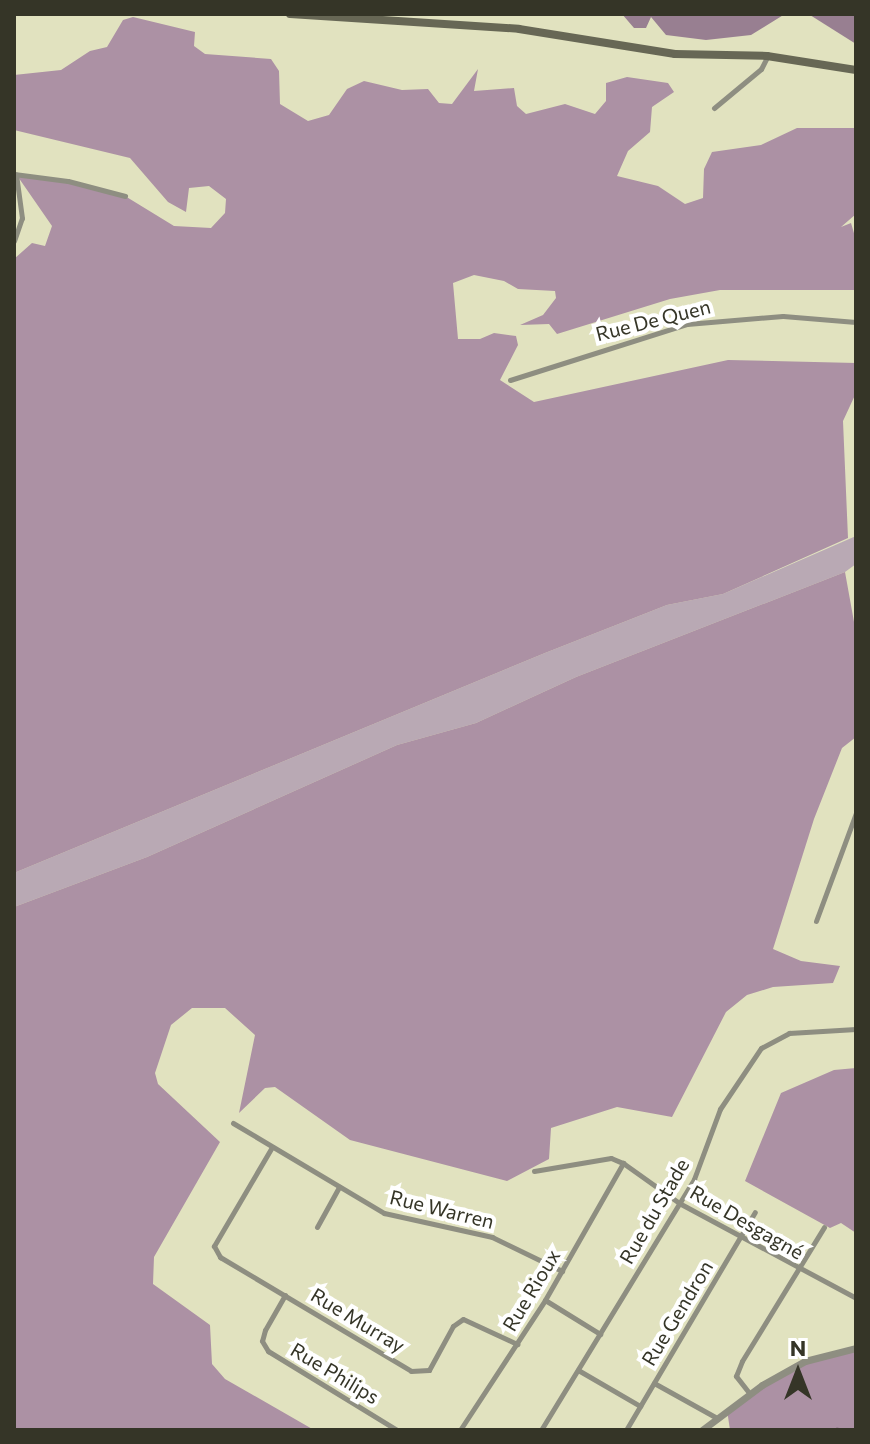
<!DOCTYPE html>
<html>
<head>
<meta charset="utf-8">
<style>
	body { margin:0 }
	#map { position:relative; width:870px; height:1444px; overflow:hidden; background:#e1e2bf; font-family:Commissioner,sans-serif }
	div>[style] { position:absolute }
	.green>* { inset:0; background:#b9a9b4 }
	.forest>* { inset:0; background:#ac91a4 }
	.water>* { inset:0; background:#987f91 }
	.stream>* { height:2px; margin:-1px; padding:0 1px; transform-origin:1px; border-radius:1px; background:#987f91 }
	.minor>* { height:5px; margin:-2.5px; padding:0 2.5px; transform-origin:2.5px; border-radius:2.5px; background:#8e8e81 }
	.tertiary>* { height:7px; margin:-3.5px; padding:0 3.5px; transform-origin:3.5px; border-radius:3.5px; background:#8e8e81 }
	.secondary>* { height:8px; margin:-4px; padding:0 4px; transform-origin:4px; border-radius:4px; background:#676755 }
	span { translate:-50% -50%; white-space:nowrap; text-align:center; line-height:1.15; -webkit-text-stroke:8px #fff; paint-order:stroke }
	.street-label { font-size:20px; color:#353527 }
	.frame { position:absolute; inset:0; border:16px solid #353527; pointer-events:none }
	.north { position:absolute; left:758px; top:1332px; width:80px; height:80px; -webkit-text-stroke:6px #fff; paint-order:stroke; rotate:0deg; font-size:22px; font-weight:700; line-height:32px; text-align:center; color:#353527 }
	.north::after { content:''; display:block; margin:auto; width:28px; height:36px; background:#353527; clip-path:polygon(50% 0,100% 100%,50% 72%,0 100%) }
</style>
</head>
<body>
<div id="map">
	<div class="green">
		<div style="clip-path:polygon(856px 536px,856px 564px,845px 572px,576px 677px,476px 723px,397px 745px,147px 857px,14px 907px,14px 873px,545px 653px,667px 605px,723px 594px)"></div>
	</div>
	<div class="forest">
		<div style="clip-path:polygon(133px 17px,195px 32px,194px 46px,205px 54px,271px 59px,279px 71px,280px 104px,308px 121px,329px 115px,347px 89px,364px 81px,402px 90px,428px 89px,439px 103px,452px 104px,478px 69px,474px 91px,514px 88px,517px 106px,526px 114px,565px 104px,595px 114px,606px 101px,606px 83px,627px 77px,668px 83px,674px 92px,652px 107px,650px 132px,628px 151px,617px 176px,658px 186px,685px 204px,703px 198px,704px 169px,712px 152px,761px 145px,797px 128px,856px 128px,856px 214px,841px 227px,851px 223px,856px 240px,856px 290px,720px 290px,670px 299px,557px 334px,549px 324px,520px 325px,543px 315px,556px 298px,555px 291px,518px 289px,504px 281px,474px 275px,453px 283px,458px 339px,480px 339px,494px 333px,516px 336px,518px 345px,500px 380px,534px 402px,728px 360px,856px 363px,856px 393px,843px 421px,848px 538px,723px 594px,667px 605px,545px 653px,14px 873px,14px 259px,32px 243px,45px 246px,52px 226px,16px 174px,68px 181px,125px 196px,174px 226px,211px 228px,225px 213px,226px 199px,209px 186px,189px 188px,186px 212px,168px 202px,130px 158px,14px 130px,14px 75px,61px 70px,90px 51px,107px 47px,123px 20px)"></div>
		<div style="clip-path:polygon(845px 572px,856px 633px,856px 737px,842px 748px,814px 819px,773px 949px,801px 961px,840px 966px,833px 983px,773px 987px,747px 995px,726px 1012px,672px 1117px,617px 1107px,551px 1128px,549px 1159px,507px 1181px,350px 1140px,275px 1087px,265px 1088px,239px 1113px,255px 1035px,225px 1008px,192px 1008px,171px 1025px,155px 1073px,158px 1084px,220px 1142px,154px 1257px,153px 1284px,210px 1325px,212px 1364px,225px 1379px,314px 1430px,14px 1430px,14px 907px,147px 857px,397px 745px,476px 723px,576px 677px)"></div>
		<div style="clip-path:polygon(856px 1068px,856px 1233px,841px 1223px,830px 1228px,745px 1181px,781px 1093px,834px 1070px)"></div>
		<div style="clip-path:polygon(856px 1346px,856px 1430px,730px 1430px,727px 1410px,805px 1361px)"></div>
	</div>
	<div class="water">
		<div style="clip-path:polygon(622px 14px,785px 14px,751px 35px,706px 40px,666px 35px,651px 17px,646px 28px,634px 28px)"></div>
		<div style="clip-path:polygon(856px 14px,856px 44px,810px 15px,811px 14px)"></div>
	</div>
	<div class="stream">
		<div style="left:837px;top:1428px;width:4px;rotate:27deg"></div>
	</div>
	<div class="minor">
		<div style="left:714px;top:108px;width:61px;rotate:-39.7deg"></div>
		<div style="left:761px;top:69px;width:13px;rotate:-63deg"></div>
		<div style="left:14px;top:174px;width:54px;rotate:7.4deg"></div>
		<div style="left:68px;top:181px;width:59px;rotate:14.7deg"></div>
		<div style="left:14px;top:241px;width:24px;rotate:-71deg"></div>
		<div style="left:22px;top:218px;width:44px;rotate:-97.8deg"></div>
		<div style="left:510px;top:380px;width:186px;rotate:-17.6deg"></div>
		<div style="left:687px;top:324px;width:96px;rotate:-4.8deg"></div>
		<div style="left:783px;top:316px;width:73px;rotate:4.7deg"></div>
		<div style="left:816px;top:921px;width:115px;rotate:-69.7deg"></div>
		<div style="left:233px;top:1123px;width:176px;rotate:30.8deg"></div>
		<div style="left:384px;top:1213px;width:111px;rotate:12.5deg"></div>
		<div style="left:492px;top:1237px;width:78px;rotate:25.9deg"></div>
		<div style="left:272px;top:1147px;width:115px;rotate:120.4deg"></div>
		<div style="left:214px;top:1246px;width:13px;rotate:61deg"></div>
		<div style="left:220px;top:1257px;width:222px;rotate:30.8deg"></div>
		<div style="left:411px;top:1371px;width:18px;rotate:-3deg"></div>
		<div style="left:429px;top:1370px;width:50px;rotate:-61.4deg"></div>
		<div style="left:453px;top:1326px;width:12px;rotate:-35deg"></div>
		<div style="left:463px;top:1319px;width:60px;rotate:24.8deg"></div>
		<div style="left:534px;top:1171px;width:78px;rotate:-9.6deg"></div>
		<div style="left:611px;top:1158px;width:13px;rotate:23deg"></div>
		<div style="left:623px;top:1163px;width:69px;rotate:35.5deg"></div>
		<div style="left:679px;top:1203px;width:201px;rotate:28.2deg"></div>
		<div style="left:317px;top:1227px;width:46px;rotate:-61.2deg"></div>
		<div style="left:285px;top:1295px;width:40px;rotate:119.7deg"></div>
		<div style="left:265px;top:1330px;width:11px;rotate:105deg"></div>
		<div style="left:262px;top:1341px;width:12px;rotate:59deg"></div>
		<div style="left:268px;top:1351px;width:151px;rotate:31.5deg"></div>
		<div style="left:545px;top:1300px;width:65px;rotate:31.7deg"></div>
		<div style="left:578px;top:1370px;width:72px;rotate:30.1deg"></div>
		<div style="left:654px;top:1383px;width:70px;rotate:29.1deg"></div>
		<div style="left:750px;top:1394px;width:23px;rotate:-128deg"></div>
		<div style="left:736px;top:1376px;width:16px;rotate:-68deg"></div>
		<div style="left:742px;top:1361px;width:157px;rotate:-58.5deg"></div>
		<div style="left:460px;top:1430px;width:155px;rotate:-56.8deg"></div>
		<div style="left:545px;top:1300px;width:158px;rotate:-60.3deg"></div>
		<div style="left:541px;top:1430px;width:294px;rotate:-58.6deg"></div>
		<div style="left:694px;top:1179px;width:75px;rotate:-69.6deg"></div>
		<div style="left:720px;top:1109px;width:73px;rotate:-56.1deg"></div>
		<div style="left:761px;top:1048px;width:32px;rotate:-28deg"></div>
		<div style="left:789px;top:1033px;width:67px;rotate:-3.4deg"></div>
		<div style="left:626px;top:1430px;width:253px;rotate:-59.4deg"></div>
	</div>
	<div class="tertiary">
		<div style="left:702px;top:1430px;width:75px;rotate:-36.9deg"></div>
		<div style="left:762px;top:1385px;width:49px;rotate:-29.2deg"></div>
		<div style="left:805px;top:1361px;width:53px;rotate:-14.3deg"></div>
	</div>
	<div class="secondary">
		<div style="left:290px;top:14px;width:229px;rotate:3.7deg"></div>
		<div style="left:519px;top:29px;width:158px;rotate:9.1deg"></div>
		<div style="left:675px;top:54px;width:92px;rotate:1.2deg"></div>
		<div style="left:767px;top:56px;width:90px;rotate:8.9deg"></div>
	</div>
	<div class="street-label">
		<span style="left:653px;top:320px;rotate:-14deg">Rue De Quen</span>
		<span style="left:442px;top:1209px;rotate:14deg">Rue Warren</span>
		<span style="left:654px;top:1211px;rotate:-60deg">Rue du Stade</span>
		<span style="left:747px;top:1222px;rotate:30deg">Rue Desgagné</span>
		<span style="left:531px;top:1290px;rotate:-59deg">Rue Rioux</span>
		<span style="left:677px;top:1313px;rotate:-59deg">Rue Gendron</span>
		<span style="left:358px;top:1320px;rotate:31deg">Rue Murray</span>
		<span style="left:335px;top:1373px;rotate:31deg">Rue Philips</span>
	</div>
	<div class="frame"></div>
	<div class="north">N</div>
</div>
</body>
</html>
